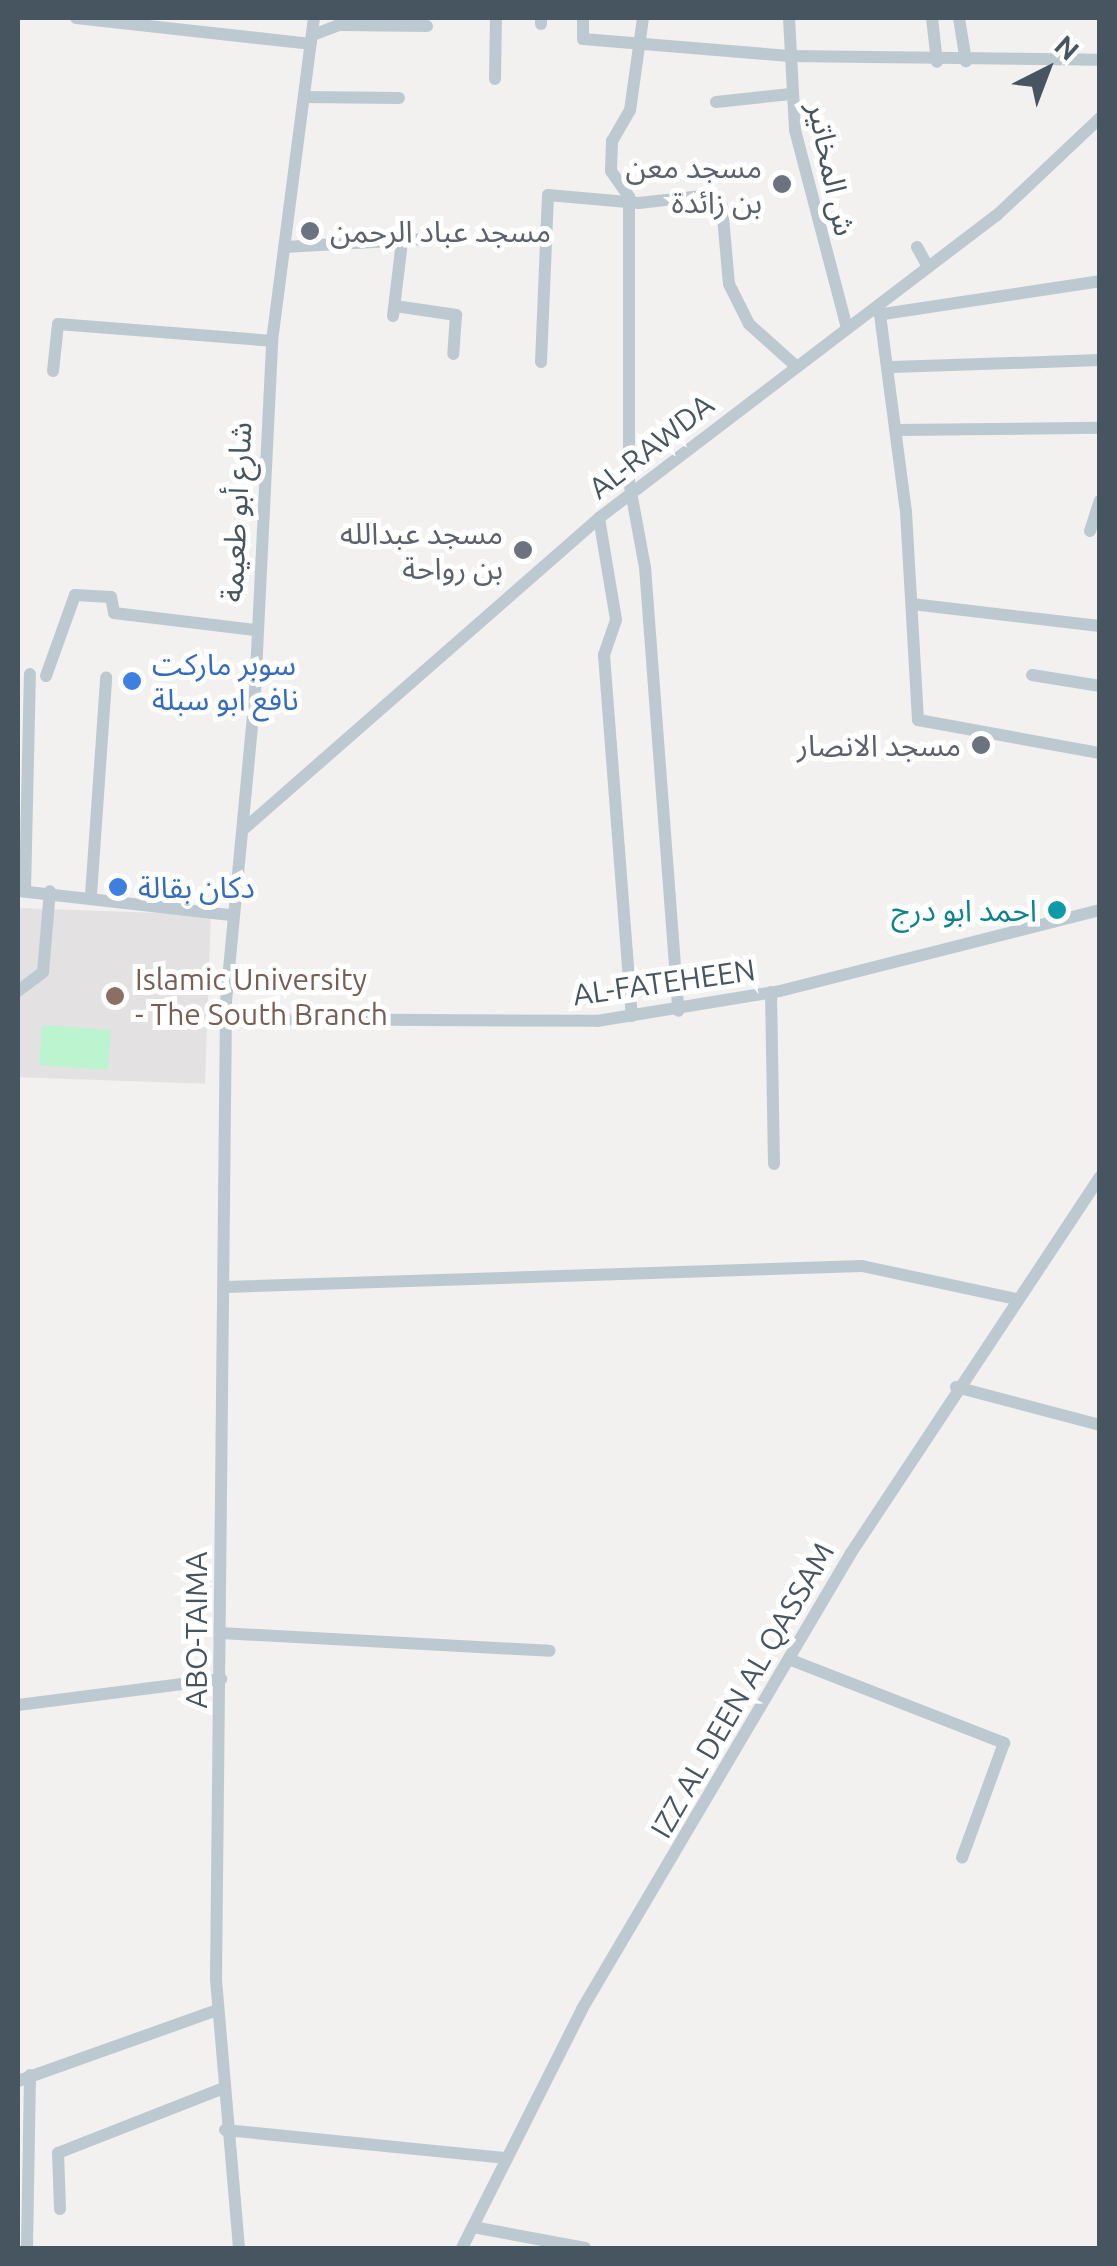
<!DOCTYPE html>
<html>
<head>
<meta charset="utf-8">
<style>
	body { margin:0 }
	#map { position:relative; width:1117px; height:2266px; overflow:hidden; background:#f3f0f0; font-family:Ubuntu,"Noto Sans Arabic",sans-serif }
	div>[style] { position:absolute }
	.education>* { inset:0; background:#e4e1e2; transform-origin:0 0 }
	.green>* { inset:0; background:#bbf4ce; transform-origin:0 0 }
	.minor>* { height:12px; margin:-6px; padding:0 6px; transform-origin:6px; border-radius:6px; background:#bdc9d1 }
	.dots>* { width:28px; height:28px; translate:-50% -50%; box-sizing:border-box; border:5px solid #fff; border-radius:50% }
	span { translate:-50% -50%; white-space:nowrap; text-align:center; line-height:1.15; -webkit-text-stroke:10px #fff; paint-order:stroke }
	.worship-label { font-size:30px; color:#5b616d }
	.right { translate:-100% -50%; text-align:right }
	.left { translate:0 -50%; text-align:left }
	.street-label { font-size:30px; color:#465560 }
	.shop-label { font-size:30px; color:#366cbe }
	.culture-label { font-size:30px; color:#0d838f }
	.education-label { font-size:30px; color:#785e54 }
	.frame { position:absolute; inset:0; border:20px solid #465560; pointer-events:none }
	.north { position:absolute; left:997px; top:20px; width:100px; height:100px; -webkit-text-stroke:8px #fff; paint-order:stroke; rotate:42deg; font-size:28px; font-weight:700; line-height:40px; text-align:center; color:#465560 }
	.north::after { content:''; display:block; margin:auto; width:35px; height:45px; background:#465560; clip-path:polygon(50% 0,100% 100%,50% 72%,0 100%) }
</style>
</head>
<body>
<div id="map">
	<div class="education">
		<div style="left:18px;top:908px;width:193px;height:169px;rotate:2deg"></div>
	</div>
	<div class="green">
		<div style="left:42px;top:1025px;width:69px;height:40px;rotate:4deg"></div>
	</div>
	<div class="minor">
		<div style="left:76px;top:18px;width:236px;rotate:6.3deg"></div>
		<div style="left:583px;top:18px;width:21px;rotate:90deg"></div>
		<div style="left:583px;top:39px;width:207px;rotate:4.7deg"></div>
		<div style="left:789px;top:56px;width:311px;rotate:0.7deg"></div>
		<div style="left:643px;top:18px;width:93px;rotate:98deg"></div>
		<div style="left:630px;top:110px;width:36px;rotate:120deg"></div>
		<div style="left:612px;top:141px;width:30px;rotate:92deg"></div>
		<div style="left:611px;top:171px;width:32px;rotate:55deg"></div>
		<div style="left:629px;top:197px;width:284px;rotate:90deg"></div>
		<div style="left:629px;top:481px;width:87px;rotate:79.5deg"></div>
		<div style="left:645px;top:567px;width:445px;rotate:85.7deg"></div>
		<div style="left:789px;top:18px;width:112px;rotate:86.9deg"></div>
		<div style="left:795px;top:130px;width:205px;rotate:75.3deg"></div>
		<div style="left:932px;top:18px;width:44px;rotate:83.5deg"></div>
		<div style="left:959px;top:18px;width:44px;rotate:80.8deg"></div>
		<div style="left:541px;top:24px;width:6px;rotate:-90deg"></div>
		<div style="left:313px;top:35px;width:28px;rotate:-21deg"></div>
		<div style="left:339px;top:25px;width:88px;rotate:0.7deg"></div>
		<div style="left:495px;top:79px;width:61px;rotate:-89.1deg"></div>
		<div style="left:305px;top:97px;width:94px;rotate:0.6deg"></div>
		<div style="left:716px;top:102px;width:75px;rotate:-6.1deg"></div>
		<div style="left:285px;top:247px;width:177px;rotate:-3.2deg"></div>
		<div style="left:917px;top:247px;width:23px;rotate:61deg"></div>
		<div style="left:395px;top:306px;width:62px;rotate:8.4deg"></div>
		<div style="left:456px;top:315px;width:39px;rotate:94deg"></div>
		<div style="left:879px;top:307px;width:207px;rotate:82.5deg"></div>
		<div style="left:906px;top:512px;width:208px;rotate:86.7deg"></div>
		<div style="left:918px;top:720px;width:185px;rotate:10.3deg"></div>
		<div style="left:883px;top:314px;width:219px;rotate:-8.6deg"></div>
		<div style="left:393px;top:316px;width:75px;rotate:-83.1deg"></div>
		<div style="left:541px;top:362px;width:167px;rotate:-87.6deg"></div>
		<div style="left:548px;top:195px;width:91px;rotate:5deg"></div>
		<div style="left:639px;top:203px;width:61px;rotate:-6.5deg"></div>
		<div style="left:700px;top:196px;width:24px;rotate:24deg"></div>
		<div style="left:722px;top:206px;width:78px;rotate:84.9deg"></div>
		<div style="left:729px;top:284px;width:45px;rotate:63.4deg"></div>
		<div style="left:749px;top:324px;width:64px;rotate:41.9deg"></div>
		<div style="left:892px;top:367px;width:208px;rotate:-1.9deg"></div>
		<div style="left:53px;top:371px;width:47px;rotate:-83.9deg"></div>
		<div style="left:58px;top:324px;width:215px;rotate:4.5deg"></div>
		<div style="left:896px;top:430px;width:204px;rotate:-0.6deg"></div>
		<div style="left:599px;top:518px;width:103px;rotate:80.5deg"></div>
		<div style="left:616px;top:620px;width:37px;rotate:109deg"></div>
		<div style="left:604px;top:655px;width:362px;rotate:85.6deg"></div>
		<div style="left:1090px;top:531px;width:32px;rotate:-72deg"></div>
		<div style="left:912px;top:604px;width:189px;rotate:6.7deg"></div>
		<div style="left:1032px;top:675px;width:69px;rotate:9.2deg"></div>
		<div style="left:46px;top:676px;width:86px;rotate:-70.3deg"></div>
		<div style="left:75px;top:595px;width:36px;rotate:3deg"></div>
		<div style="left:111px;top:597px;width:16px;rotate:79deg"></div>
		<div style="left:114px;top:613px;width:142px;rotate:6.9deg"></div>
		<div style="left:245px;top:828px;width:471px;rotate:-41.2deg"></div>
		<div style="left:599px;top:518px;width:499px;rotate:-37.3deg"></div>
		<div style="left:996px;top:216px;width:143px;rotate:-43.3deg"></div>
		<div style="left:19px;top:891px;width:211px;rotate:6.5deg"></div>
		<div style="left:25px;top:891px;width:217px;rotate:-88.7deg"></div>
		<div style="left:91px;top:895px;width:218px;rotate:-86deg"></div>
		<div style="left:18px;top:991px;width:31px;rotate:-37deg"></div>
		<div style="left:43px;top:972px;width:81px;rotate:-85.1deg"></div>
		<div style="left:771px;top:992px;width:172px;rotate:89deg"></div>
		<div style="left:228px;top:1010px;width:19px;rotate:28deg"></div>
		<div style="left:245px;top:1019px;width:352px;rotate:0.3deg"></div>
		<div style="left:597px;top:1021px;width:185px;rotate:-9.3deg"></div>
		<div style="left:780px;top:991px;width:330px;rotate:-14.2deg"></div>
		<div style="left:226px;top:1287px;width:636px;rotate:-1.89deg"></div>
		<div style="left:862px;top:1266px;width:157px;rotate:12.1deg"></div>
		<div style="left:956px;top:1387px;width:149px;rotate:14.8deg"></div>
		<div style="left:221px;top:1633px;width:329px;rotate:3.1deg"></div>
		<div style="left:791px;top:1660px;width:229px;rotate:21.3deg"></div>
		<div style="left:1004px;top:1743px;width:122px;rotate:110.1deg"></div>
		<div style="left:18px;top:1705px;width:205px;rotate:-7.3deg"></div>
		<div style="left:18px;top:2081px;width:211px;rotate:-19.6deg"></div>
		<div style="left:225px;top:2130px;width:283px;rotate:5.7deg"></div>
		<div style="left:60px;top:2209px;width:56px;rotate:-92deg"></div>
		<div style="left:58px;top:2153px;width:175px;rotate:-21.4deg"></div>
		<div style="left:473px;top:2227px;width:114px;rotate:10.6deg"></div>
		<div style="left:27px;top:2248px;width:173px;rotate:-89deg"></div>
		<div style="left:239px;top:2248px;width:270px;rotate:-94.9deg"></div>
		<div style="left:216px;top:1979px;width:978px;rotate:-89.41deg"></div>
		<div style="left:226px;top:1001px;width:309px;rotate:-84.6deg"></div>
		<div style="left:255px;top:693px;width:352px;rotate:-87.2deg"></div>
		<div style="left:272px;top:341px;width:326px;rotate:-82.6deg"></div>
		<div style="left:462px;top:2248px;width:267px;rotate:-63.3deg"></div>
		<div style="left:582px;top:2009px;width:529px;rotate:-59.46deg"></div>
		<div style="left:851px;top:1553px;width:451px;rotate:-56.5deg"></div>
	</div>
	<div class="dots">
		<div style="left:782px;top:184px;background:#6b7280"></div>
		<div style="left:310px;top:231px;background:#6b7280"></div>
		<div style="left:523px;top:550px;background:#6b7280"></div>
		<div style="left:132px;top:681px;background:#3f7fe0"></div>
		<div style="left:981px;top:745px;background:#6b7280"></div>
		<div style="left:118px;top:887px;background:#3f7fe0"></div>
		<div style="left:1057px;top:910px;background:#0f9aa8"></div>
		<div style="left:115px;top:996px;background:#8d6e63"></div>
	</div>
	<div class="worship-label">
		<span class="right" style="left:762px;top:184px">مسجد معن<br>بن زائدة</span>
		<span class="left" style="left:330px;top:231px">مسجد عباد الرحمن</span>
		<span class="right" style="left:503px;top:550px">مسجد عبدالله<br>بن رواحة</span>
		<span class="right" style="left:961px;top:745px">مسجد الانصار</span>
	</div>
	<div class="street-label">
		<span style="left:832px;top:169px;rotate:78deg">ش المخاتير</span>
		<span style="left:651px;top:446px;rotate:-38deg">AL-RAWDA</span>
		<span style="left:236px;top:512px;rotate:-87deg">شارع أبو طعيمة</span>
		<span style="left:664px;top:982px;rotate:-8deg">AL-FATEHEEN</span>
		<span style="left:196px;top:1630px;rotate:-90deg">ABO-TAIMA</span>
		<span style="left:742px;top:1690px;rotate:-60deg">IZZ AL DEEN AL QASSAM</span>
	</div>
	<div class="shop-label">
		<span class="left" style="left:152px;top:681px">سوبر ماركت<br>نافع ابو سبلة</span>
		<span class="left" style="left:138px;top:887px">دكان بقالة</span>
	</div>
	<div class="culture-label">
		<span class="right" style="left:1037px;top:910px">احمد ابو درج</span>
	</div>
	<div class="education-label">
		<span class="left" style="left:135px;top:996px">Islamic University<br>- The South Branch</span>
	</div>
	<div class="frame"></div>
	<div class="north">N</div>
</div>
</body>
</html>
